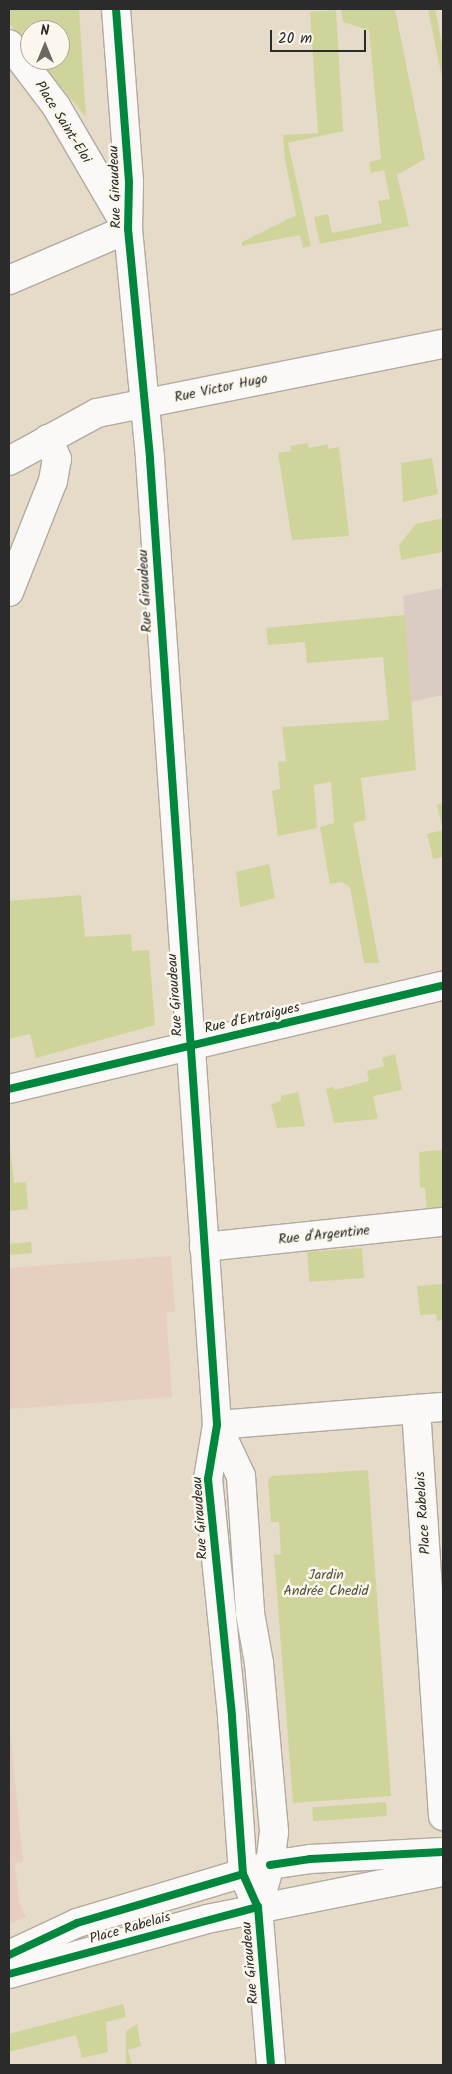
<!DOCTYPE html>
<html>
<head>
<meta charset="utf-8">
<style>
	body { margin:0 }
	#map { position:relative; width:452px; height:2074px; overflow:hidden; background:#e6dac9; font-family:Kalam,sans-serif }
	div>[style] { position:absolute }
	.built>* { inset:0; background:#e6cfbe }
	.industrial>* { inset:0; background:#daccc2 }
	.green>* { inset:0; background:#cfd59a; transform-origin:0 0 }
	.roads { filter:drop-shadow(1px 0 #b1aa9f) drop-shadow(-1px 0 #b1aa9f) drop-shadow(0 1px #b1aa9f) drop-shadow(0 -1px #b1aa9f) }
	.minor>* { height:28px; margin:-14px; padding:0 14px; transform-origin:14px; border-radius:14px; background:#fbf9f7 }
	.tertiary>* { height:28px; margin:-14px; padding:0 14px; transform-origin:14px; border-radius:14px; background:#fbf9f7 }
	.cycleway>* { height:8px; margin:-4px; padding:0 4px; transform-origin:4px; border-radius:4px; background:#00873e }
	span { translate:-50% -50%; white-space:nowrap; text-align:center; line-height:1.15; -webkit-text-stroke:5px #fbf7ec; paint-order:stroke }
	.street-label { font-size:14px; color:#2b2b2b }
	.park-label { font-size:14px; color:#50543d }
	.frame { position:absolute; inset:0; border:10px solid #2b2b2b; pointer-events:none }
	.north { position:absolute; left:20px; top:20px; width:50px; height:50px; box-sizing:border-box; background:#fbf7ec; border:1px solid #a8a59f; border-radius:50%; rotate:0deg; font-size:14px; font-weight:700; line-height:20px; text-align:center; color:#2b2b2b }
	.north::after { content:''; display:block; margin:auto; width:18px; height:22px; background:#6c6862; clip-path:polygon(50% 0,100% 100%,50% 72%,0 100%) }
	.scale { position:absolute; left:270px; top:30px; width:96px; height:22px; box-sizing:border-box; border:2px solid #2b2b2b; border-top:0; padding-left:6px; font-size:15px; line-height:18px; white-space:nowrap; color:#2b2b2b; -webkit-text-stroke:4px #fbf7ec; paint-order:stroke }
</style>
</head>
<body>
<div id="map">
	<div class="built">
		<div style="clip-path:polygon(171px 1256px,175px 1311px,166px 1313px,172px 1397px,9px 1409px,9px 1268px)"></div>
		<div style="clip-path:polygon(9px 1720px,23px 1862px,15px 1863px,19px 1902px,26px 1917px,9px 1924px)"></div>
	</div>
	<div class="industrial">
		<div style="clip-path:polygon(443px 588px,443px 695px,411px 702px,403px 596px)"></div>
	</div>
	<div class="green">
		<div style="clip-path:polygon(9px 9px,79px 9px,86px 117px,39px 60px,60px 60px,60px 30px,30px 30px,30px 49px,9px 23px)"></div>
		<div style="clip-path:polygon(341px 9px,395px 9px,425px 159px,397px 175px,409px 226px,320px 244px,314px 217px,328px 214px,332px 233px,382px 223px,378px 201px,390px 199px,384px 170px,371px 173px,369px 162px,381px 159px,369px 30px,343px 22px)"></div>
		<div style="clip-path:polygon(435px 9px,443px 49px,443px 82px,428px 10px)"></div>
		<div style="clip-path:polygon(336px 10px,343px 131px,288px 143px,311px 246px,303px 248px,300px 235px,242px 246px,242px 242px,296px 215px,285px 160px,283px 135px,318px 133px,310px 12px)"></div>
		<div style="clip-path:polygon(308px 443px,309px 448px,328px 444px,328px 449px,339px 447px,349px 536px,292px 540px,278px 453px,291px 451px,290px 446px)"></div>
		<div style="clip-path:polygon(432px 458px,438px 494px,403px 502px,401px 463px)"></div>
		<div style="clip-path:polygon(443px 518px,443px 552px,401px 560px,399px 545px,416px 524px)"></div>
		<div style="clip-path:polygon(405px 615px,416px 770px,361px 778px,366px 820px,353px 823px,379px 963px,364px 963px,350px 887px,342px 882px,330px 884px,320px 827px,334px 823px,331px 782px,314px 785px,317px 828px,278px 836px,272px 791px,280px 789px,278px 762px,286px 761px,282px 727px,389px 720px,383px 657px,307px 663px,305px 642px,268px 645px,266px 628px)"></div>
		<div style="clip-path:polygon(443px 803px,443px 857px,433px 859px,427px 834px,443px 830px,437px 805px)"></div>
		<div style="clip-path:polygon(269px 864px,275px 898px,240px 907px,236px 872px)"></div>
		<div style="clip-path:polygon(81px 895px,85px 937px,131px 934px,132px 951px,149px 950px,155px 1025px,36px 1058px,30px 1034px,9px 1039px,9px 901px)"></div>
		<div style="clip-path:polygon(395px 1054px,402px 1090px,373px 1096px,378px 1119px,334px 1123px,326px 1089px,333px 1087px,335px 1090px,369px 1081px,367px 1071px,384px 1066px,382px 1058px)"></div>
		<div style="clip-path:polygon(298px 1092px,305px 1126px,277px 1128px,271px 1104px,281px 1101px,281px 1096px)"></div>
		<div style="clip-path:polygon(10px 1146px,14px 1183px,26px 1182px,28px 1209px,9px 1211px)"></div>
		<div style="clip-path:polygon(443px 1150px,443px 1211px,427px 1212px,425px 1188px,420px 1187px,419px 1152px)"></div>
		<div style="left:31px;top:1242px;width:11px;height:22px;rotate:85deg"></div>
		<div style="left:362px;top:1248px;width:30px;height:55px;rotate:86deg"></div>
		<div style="clip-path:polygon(443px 1284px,443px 1320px,437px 1321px,436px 1314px,420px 1315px,417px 1286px)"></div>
		<div style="clip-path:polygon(368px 1470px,391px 1796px,293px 1803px,274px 1555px,281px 1554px,279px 1522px,271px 1522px,268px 1480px,272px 1476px)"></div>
		<div style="left:386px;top:1802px;width:14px;height:74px;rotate:86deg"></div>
		<div style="clip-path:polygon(123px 2004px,126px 2017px,106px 2022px,108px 2052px,82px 2058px,76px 2035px,9px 2052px,9px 2034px)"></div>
		<div style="clip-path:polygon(137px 2024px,141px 2046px,128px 2050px,132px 2065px,126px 2065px,126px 2031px)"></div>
	</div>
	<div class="roads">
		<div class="minor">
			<div style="left:9px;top:280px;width:129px;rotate:-23.2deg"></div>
			<div style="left:9px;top:461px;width:100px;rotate:-28.6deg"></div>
			<div style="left:97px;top:413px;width:353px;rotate:-11.3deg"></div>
			<div style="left:9px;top:592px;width:119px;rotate:-68.4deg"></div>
			<div style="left:53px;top:481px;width:22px;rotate:-80deg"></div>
			<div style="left:57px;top:459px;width:22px;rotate:-114deg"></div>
			<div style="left:9px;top:1089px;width:446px;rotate:-13.4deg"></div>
			<div style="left:204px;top:1247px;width:240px;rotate:-6deg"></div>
			<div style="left:416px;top:1409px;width:408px;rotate:86.2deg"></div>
			<div style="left:217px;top:1425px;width:227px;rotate:-4.6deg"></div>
			<div style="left:9px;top:1955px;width:75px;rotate:-25.2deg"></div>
			<div style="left:77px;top:1923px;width:202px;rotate:-16.7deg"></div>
			<div style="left:270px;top:1865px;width:40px;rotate:-8.5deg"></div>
			<div style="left:310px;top:1859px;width:133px;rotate:-3deg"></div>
			<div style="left:9px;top:1974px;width:205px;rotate:-15.5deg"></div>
			<div style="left:207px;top:1919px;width:241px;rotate:-11.3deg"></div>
		</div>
		<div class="tertiary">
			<div style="left:116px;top:9px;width:173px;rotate:85.7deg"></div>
			<div style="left:129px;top:182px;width:47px;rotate:91.2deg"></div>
			<div style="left:128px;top:229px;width:231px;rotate:84.5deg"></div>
			<div style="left:150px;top:459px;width:968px;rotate:86.03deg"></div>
			<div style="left:217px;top:1425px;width:55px;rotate:99.5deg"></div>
			<div style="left:208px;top:1479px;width:239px;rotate:84.2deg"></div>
			<div style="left:232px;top:1717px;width:157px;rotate:86deg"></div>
			<div style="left:243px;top:1874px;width:36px;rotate:66deg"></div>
			<div style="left:258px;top:1907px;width:159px;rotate:85.3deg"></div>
			<div style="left:9px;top:44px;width:78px;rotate:52.8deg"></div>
			<div style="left:56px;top:106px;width:143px;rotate:59.7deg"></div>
			<div style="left:217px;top:1425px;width:56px;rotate:64.8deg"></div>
			<div style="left:241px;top:1476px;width:137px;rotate:86.2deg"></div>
			<div style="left:250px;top:1613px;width:51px;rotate:79.8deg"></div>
			<div style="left:259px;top:1663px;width:170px;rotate:84.9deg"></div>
			<div style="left:274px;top:1832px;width:33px;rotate:97deg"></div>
			<div style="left:270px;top:1865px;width:44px;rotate:105.9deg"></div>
		</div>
	</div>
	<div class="cycleway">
		<div style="left:116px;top:9px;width:173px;rotate:85.7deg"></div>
		<div style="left:129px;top:182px;width:47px;rotate:91.2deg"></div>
		<div style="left:128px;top:229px;width:231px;rotate:84.5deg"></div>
		<div style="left:150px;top:459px;width:968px;rotate:86.03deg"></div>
		<div style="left:217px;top:1425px;width:55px;rotate:99.5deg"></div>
		<div style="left:208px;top:1479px;width:239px;rotate:84.2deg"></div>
		<div style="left:232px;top:1717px;width:157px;rotate:86deg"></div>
		<div style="left:243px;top:1874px;width:36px;rotate:66deg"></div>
		<div style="left:258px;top:1907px;width:159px;rotate:85.3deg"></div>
		<div style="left:9px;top:1089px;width:446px;rotate:-13.4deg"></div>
		<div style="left:270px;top:1865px;width:40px;rotate:-8.5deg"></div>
		<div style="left:310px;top:1859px;width:133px;rotate:-3deg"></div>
		<div style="left:9px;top:1955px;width:75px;rotate:-25.2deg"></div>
		<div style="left:77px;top:1923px;width:173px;rotate:-16.4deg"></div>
		<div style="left:9px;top:1974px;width:258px;rotate:-15.1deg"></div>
	</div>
	<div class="street-label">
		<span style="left:63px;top:122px;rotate:58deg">Place Saint-Eloi</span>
		<span style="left:115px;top:187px;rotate:-92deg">Rue Giraudeau</span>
		<span style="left:221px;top:388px;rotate:-12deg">Rue Victor Hugo</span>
		<span style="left:145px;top:591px;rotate:-93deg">Rue Giraudeau</span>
		<span style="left:175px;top:995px;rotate:-94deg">Rue Giraudeau</span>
		<span style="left:252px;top:1018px;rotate:-13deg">Rue d'Entraigues</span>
		<span style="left:324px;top:1235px;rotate:-6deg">Rue d'Argentine</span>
		<span style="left:423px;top:1513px;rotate:-94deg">Place Rabelais</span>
		<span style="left:200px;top:1518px;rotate:-94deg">Rue Giraudeau</span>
		<span style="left:130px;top:1928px;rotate:-16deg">Place Rabelais</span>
		<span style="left:250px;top:1963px;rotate:-95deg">Rue Giraudeau</span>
	</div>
	<div class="park-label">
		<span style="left:326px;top:1583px">Jardin<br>Andrée Chedid</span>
	</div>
	<div class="frame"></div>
	<div class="north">N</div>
	<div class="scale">20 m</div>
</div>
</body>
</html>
